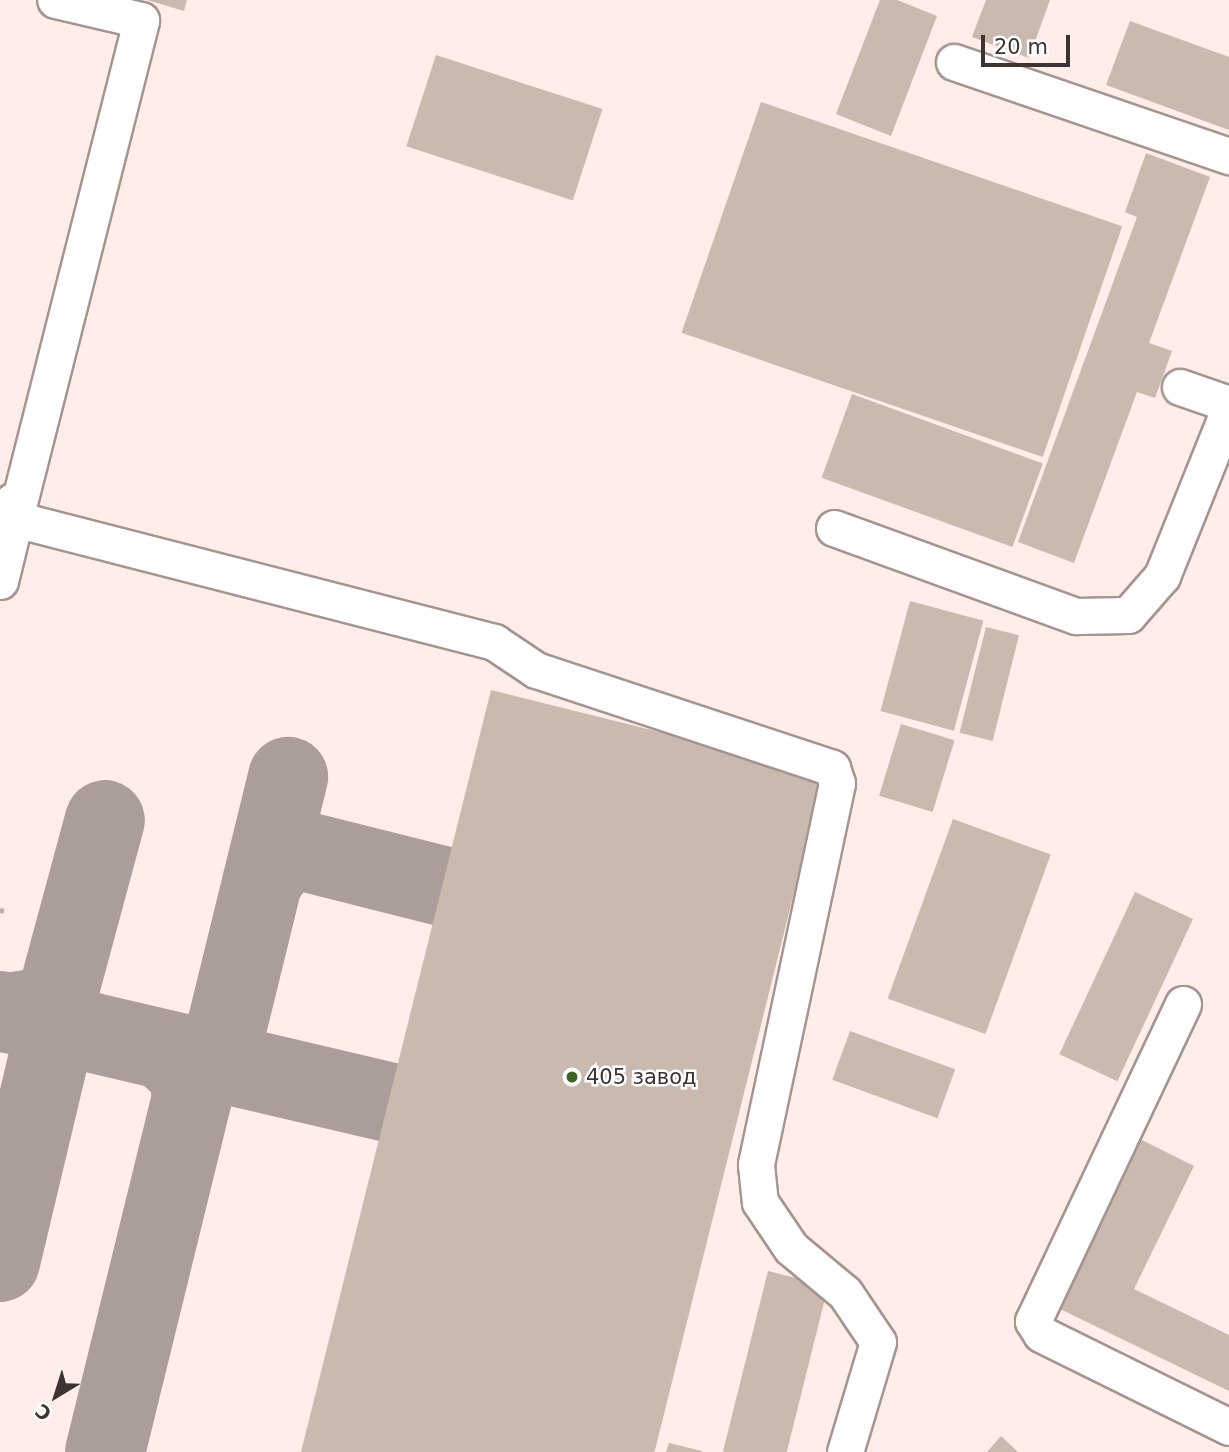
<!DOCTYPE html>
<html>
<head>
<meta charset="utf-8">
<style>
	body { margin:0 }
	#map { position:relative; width:1229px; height:1452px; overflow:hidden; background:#feede8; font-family:"DejaVu Sans",sans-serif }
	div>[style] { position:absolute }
	.taxiway>* { height:80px; margin:-40px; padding:0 40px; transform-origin:40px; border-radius:40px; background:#aa9d9a }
	.building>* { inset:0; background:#c9b9ae; transform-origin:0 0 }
	.path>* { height:4.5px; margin-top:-2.25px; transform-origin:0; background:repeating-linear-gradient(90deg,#b9aba7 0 5px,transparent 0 8.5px) }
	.roads { filter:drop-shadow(2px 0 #a6948e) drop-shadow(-2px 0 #a6948e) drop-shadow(0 2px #a6948e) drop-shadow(0 -2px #a6948e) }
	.minor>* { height:35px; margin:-17.5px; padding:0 17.5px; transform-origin:17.5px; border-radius:17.5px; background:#fff }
	.dots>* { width:19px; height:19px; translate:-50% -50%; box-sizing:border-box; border:4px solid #fff; border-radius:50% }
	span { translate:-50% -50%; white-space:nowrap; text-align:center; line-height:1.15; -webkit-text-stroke:5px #fff; paint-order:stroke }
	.poi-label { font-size:21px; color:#3c3432 }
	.left { translate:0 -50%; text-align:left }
	.north { position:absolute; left:21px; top:1361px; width:70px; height:70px; -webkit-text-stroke:5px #fff; paint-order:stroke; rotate:218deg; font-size:19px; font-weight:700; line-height:28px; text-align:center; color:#3c3432 }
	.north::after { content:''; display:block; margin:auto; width:24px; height:32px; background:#3c3432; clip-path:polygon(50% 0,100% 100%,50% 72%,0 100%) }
	.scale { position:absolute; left:981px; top:35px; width:89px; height:32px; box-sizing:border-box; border:4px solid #3c3432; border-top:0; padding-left:9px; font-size:21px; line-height:24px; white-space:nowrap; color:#3c3432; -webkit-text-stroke:5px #fff; paint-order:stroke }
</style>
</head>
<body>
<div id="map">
	<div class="taxiway">
		<div style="left:263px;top:880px;width:29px;rotate:-54deg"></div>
		<div style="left:280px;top:857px;width:24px;rotate:-15deg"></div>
		<div style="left:303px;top:851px;width:143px;rotate:14.1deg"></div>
		<div style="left:0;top:1011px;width:400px;rotate:13.2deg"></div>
		<div style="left:8px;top:1013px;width:38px;rotate:-9deg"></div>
		<div style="left:46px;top:1007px;width:21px;rotate:-53deg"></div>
		<div style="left:59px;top:990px;width:176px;rotate:-74.9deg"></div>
		<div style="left:224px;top:1038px;width:269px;rotate:-76.2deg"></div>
		<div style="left:0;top:1262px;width:220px;rotate:-76.6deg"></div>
		<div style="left:51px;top:1048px;width:18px;rotate:-103deg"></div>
		<div style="left:47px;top:1030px;width:22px;rotate:-146deg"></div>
		<div style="left:105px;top:1452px;width:365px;rotate:-76.2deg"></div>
		<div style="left:192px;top:1098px;width:25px;rotate:-97deg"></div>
		<div style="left:189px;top:1073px;width:35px;rotate:-137deg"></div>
	</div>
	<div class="building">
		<div style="clip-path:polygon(147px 0,187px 0,184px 11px)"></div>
		<div style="clip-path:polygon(880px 0,897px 0,937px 16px,891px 136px,836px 114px)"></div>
		<div style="clip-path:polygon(986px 0,1050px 0,1029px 58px,972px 37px)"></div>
		<div style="clip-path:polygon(1130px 21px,1229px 57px,1229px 130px,1106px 85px)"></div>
		<div style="left:436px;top:55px;width:175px;height:96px;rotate:18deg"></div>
		<div style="left:761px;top:102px;width:382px;height:244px;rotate:19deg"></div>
		<div style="clip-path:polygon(1146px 153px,1210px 177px,1149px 343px,1172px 351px,1155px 398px,1137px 392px,1074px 563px,1018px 542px,1137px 217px,1125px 212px)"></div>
		<div style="left:852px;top:394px;width:203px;height:89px;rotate:20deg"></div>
		<div style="left:910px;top:601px;width:76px;height:114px;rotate:15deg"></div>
		<div style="left:986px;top:627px;width:34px;height:109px;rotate:14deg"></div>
		<div style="left:491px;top:690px;width:343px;height:785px;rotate:14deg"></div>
		<div style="left:901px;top:724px;width:56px;height:75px;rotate:17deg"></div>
		<div style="left:953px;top:819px;width:104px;height:191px;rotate:20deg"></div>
		<div style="left:1135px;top:892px;width:64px;height:179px;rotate:25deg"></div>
		<div style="left:850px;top:1031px;width:112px;height:52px;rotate:20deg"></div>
		<div style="clip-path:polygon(1140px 1139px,1194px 1166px,1134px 1289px,1229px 1335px,1229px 1391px,1058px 1308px)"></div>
		<div style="left:768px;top:1271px;width:62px;height:186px;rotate:14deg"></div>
		<div style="clip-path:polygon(1001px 1436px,1018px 1452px,987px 1452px)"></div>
		<div style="clip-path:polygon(669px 1443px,702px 1451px,702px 1452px,666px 1452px)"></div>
	</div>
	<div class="path">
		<div style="left:0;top:910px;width:4px;rotate:14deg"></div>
	</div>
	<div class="roads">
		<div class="minor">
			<div style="left:954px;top:62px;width:291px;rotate:18.9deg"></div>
			<div style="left:1180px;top:387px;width:52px;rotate:19.1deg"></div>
			<div style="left:19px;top:503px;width:498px;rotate:-75.8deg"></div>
			<div style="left:141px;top:20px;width:88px;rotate:-166.9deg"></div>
			<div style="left:15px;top:519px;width:495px;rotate:14.4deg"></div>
			<div style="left:494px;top:642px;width:50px;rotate:33.7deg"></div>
			<div style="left:536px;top:670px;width:312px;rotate:18.3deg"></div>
			<div style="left:832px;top:768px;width:16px;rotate:72deg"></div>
			<div style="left:837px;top:783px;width:390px;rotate:102deg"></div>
			<div style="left:756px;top:1165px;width:37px;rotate:84deg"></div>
			<div style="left:760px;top:1202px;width:55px;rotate:56deg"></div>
			<div style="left:791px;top:1248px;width:70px;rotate:39.8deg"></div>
			<div style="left:845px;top:1293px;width:59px;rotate:56deg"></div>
			<div style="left:878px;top:1342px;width:115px;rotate:106.7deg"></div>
			<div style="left:834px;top:528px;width:258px;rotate:20deg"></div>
			<div style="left:1076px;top:616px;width:52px;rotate:-1.1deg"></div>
			<div style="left:1128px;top:615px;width:52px;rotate:-48.9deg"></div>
			<div style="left:1162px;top:576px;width:180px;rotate:-68.1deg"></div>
			<div style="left:0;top:581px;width:80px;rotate:-76.3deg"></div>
			<div style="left:19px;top:503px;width:7px;rotate:-164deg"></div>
			<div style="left:1183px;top:1004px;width:351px;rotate:115.3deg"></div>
			<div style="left:1033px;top:1321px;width:15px;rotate:58deg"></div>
			<div style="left:1041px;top:1334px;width:210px;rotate:26.3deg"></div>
		</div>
	</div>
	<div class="dots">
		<div style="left:572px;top:1077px;background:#3c6522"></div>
	</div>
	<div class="poi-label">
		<span class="left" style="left:586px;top:1077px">405 завод</span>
	</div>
	<div class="north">С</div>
	<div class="scale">20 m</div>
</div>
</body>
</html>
